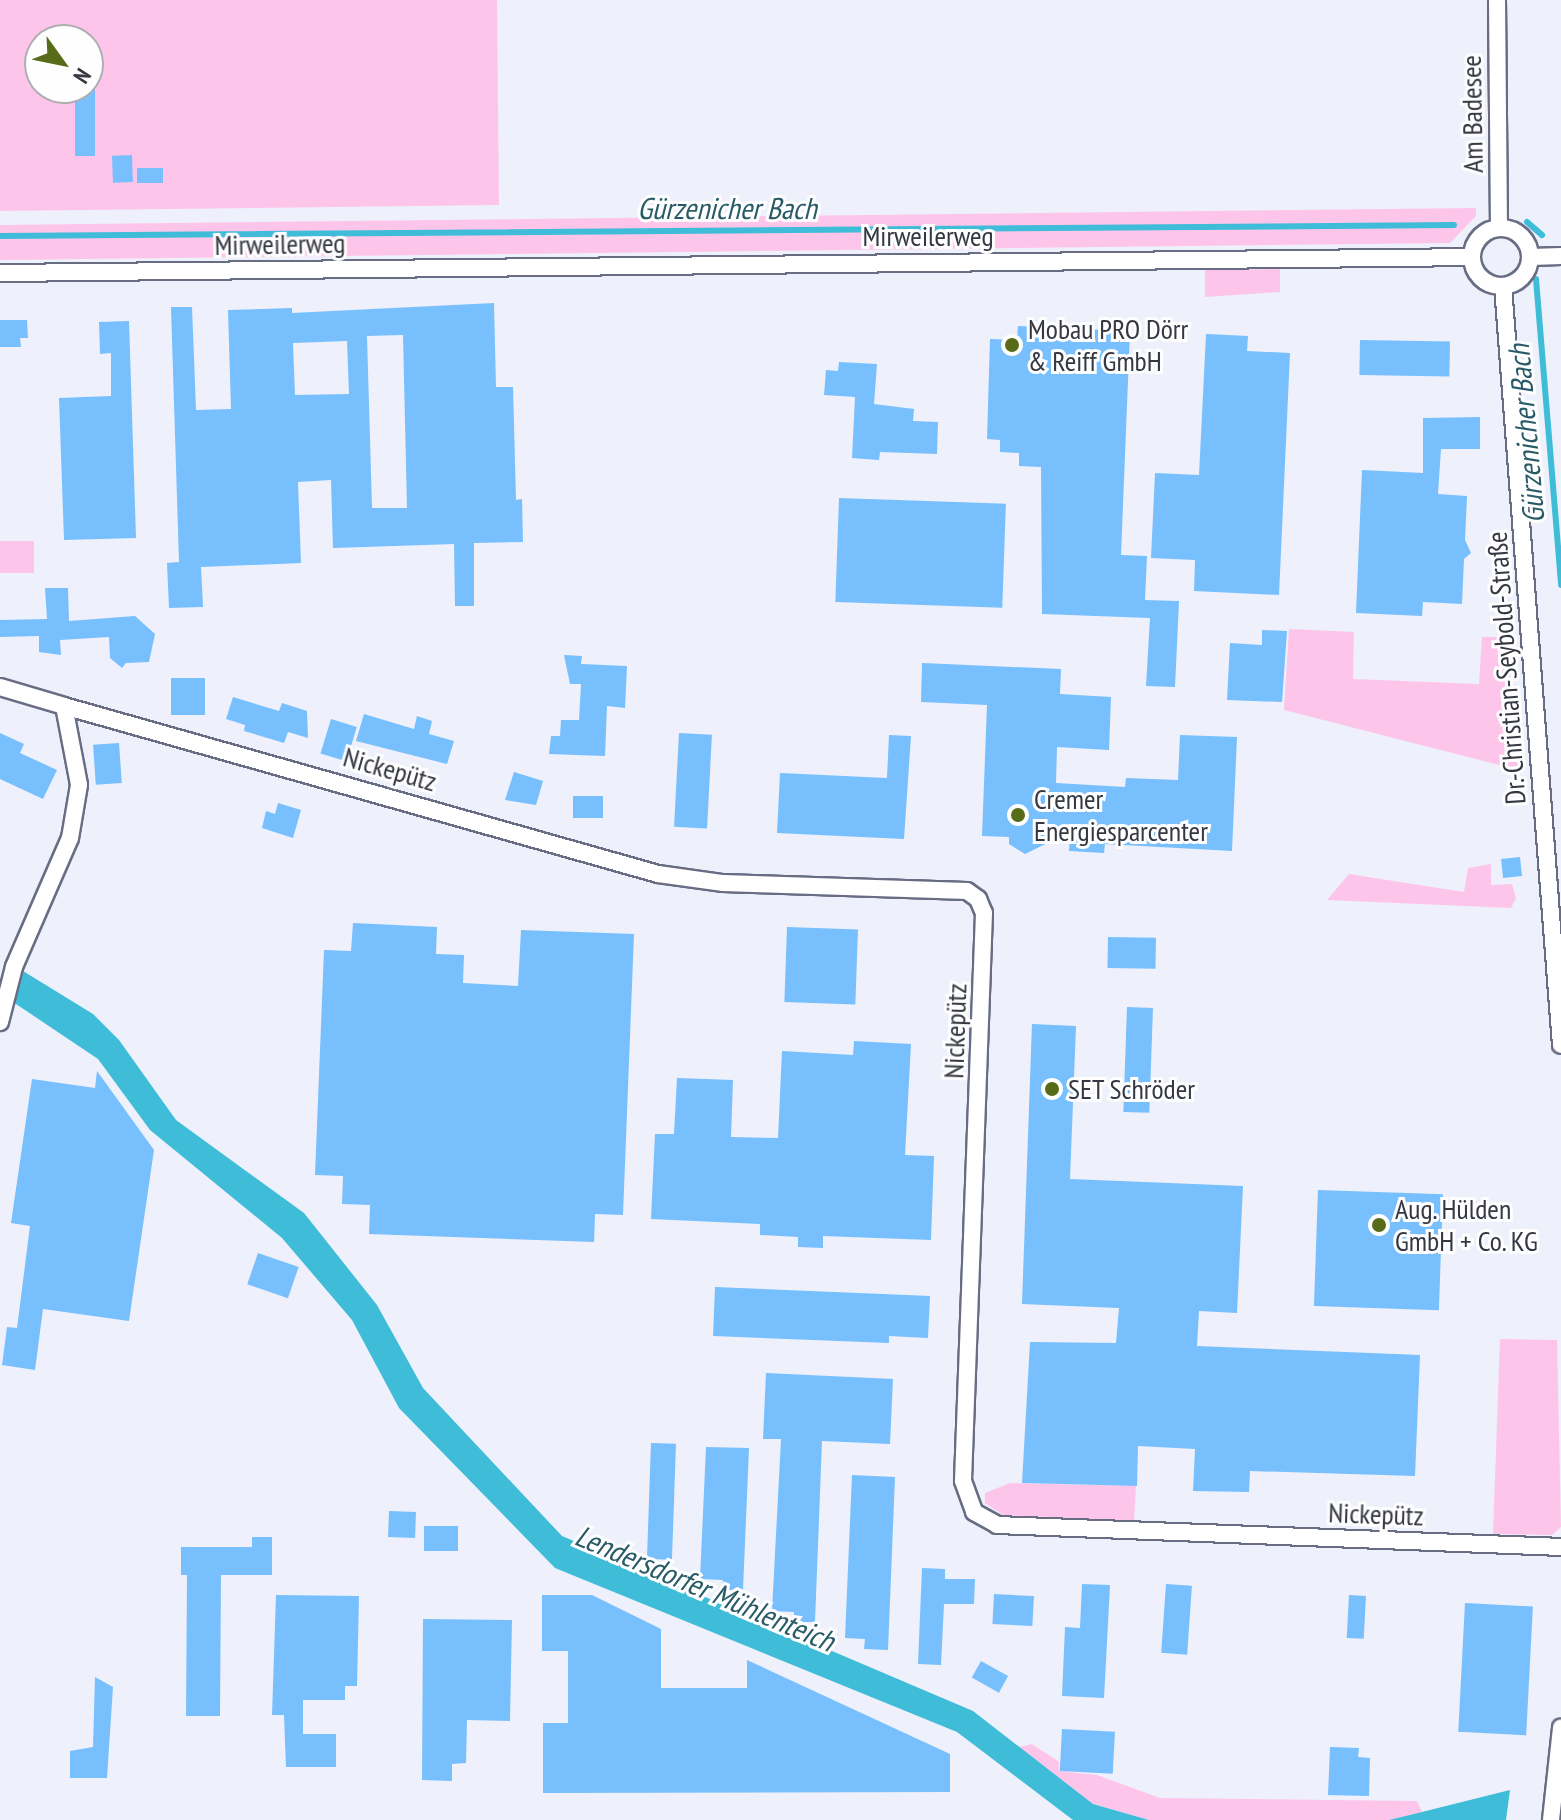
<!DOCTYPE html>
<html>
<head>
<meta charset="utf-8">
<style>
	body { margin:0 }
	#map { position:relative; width:1561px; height:1820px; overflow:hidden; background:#eef0fb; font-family:"PT Sans Narrow",sans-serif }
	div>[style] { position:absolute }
	.green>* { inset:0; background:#fec5eb; transform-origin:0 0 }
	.water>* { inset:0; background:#3fbdd8 }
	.stream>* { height:6px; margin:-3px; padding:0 3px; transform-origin:3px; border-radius:3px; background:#3fbdd8 }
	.building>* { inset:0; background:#78bffd; transform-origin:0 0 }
	.roads { filter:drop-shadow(2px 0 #686d84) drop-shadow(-2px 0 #686d84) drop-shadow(0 2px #686d84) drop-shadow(0 -2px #686d84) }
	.minor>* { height:16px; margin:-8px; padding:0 8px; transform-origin:8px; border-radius:8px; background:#fff }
	.minor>.ring { margin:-8px; padding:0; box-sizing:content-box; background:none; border:16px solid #fff; border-radius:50% }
	.dots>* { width:22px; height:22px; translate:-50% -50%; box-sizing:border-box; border:4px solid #fefefe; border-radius:50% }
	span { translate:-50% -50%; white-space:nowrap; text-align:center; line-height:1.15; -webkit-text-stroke:6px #fefefe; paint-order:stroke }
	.street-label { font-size:28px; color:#353742 }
	.poi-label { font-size:28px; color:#353742 }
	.left { translate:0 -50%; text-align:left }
	.water-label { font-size:30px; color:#285b67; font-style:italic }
	.north { position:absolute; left:24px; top:24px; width:80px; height:80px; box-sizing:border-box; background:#fefefe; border:2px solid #aeaeb3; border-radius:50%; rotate:123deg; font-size:22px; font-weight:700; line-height:32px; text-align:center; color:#353742 }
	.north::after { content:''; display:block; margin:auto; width:28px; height:36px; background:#576b19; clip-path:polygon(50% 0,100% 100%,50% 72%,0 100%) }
</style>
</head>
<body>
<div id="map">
	<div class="green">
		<div style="clip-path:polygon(evenodd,0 0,497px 0,499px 205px,0 211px,0 0,40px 40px,88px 40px,88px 88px,40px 88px,40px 40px)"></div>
		<div style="clip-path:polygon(1476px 208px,1476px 216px,1450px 243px,0 260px,0 225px)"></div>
		<div style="clip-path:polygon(1280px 269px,1280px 292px,1205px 297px,1205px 270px)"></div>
		<div style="left:34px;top:541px;width:32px;height:34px;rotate:90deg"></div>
		<div style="clip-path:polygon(1289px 629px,1354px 632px,1353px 679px,1479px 684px,1482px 637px,1507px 637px,1519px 770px,1284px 710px)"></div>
		<div style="clip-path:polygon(1491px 864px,1491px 885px,1512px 884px,1516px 898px,1511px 908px,1327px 900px,1349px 874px,1464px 892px,1468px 868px)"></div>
		<div style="clip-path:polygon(1500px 1339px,1557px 1340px,1561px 1527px,1552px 1535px,1493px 1534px)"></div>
		<div style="clip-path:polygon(1010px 1483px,1136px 1486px,1134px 1521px,1003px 1515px,985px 1503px,985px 1493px)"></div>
		<div style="clip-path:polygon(1032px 1744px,1059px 1762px,1059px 1771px,1097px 1775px,1160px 1798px,1417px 1801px,1422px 1812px,1389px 1820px,1149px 1820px,1093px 1804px,1019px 1747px)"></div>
	</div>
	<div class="water">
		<div style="clip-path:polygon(23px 971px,93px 1014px,119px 1040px,176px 1120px,304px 1213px,377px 1305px,423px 1388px,562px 1536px,973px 1711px,1093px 1804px,1149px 1820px,1073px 1820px,957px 1732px,555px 1568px,399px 1408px,352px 1320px,282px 1238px,150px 1130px,98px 1059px,13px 1002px)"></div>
		<div style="clip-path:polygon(1510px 1790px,1506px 1820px,1389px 1820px,1422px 1812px)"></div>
	</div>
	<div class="stream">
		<div style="left:1527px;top:222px;width:20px;rotate:41deg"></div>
		<div style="left:0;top:236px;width:1454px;rotate:-0.43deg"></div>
		<div style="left:1536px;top:279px;width:307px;rotate:85.3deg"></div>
	</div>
	<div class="building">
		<div style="left:75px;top:88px;width:20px;height:68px"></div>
		<div style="left:132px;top:155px;width:27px;height:20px;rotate:88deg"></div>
		<div style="left:137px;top:168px;width:26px;height:15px"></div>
		<div style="clip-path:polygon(evenodd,494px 303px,496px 387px,513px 387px,516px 500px,522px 499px,523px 542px,474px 543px,474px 606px,455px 606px,454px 544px,333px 548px,331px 480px,298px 482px,301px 563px,201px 567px,203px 607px,169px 608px,167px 563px,179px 562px,171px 307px,192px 307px,196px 410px,231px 409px,228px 310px,292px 308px,292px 313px,494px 303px,403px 335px,407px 508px,372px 508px,367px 336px,403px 335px,494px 303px,347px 341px,349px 394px,295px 395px,293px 343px,347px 341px)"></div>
		<div style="clip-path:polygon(0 320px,27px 320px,28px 338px,20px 338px,21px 347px,0 347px)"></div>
		<div style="clip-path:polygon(129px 321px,136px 538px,64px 540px,59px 398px,111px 396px,111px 353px,100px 354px,99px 322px)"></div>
		<div style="clip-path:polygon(1018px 326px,1130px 331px,1121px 555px,1147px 556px,1145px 600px,1179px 601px,1175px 687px,1146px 686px,1150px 618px,1042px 614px,1041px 467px,1019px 466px,1019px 453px,1000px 452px,1000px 440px,987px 439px,990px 339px,1017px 340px)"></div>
		<div style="clip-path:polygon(1206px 334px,1248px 336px,1247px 351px,1290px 353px,1279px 595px,1194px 591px,1195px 560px,1151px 558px,1155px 473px,1199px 475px)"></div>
		<div style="left:1360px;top:340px;width:90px;height:35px;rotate:1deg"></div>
		<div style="clip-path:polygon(839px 362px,877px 364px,874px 404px,914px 409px,913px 421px,938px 422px,937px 454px,880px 452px,879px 460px,852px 458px,855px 397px,824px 395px,826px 370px,838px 371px)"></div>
		<div style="clip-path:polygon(1480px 417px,1480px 449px,1441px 449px,1438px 494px,1467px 496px,1465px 540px,1471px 553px,1464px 559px,1462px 604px,1423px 602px,1422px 616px,1356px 613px,1362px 470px,1423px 473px,1423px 418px)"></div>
		<div style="left:839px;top:498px;width:167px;height:104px;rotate:2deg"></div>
		<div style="clip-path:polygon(45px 588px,68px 588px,69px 621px,135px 616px,155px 634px,149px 662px,126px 663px,122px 668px,110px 658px,109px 637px,60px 640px,61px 655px,39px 652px,39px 636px,0 637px,0 620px,47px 619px)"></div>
		<div style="clip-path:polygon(1262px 630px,1287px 631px,1282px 702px,1227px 700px,1230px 643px,1262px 645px)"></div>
		<div style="clip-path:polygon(564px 655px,582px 656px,581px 664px,627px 666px,625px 708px,607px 706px,605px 756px,549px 754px,551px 736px,560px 736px,561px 720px,579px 720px,581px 684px,570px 684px)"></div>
		<div style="clip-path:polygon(922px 663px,1061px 669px,1060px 694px,1111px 697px,1109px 750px,1057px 747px,1056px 783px,1125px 787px,1126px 778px,1178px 780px,1180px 735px,1237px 737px,1232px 851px,1105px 844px,1104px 853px,1069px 851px,1070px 832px,1025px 854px,1009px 844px,1009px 837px,982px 836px,987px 705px,921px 702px)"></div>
		<div style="left:171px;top:678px;width:34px;height:37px"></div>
		<div style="clip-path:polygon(233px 697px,279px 711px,282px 703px,307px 711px,308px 738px,288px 732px,284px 743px,244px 731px,245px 725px,226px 719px)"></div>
		<div style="clip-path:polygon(364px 714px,414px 729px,417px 716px,432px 721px,429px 734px,454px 741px,447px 764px,356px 741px)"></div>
		<div style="left:331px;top:719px;width:27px;height:36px;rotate:17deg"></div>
		<div style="clip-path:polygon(0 733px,24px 744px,20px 753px,57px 770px,43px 799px,0 779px)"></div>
		<div style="left:679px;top:733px;width:33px;height:94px;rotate:3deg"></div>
		<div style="clip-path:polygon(889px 735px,911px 736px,904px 839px,777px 833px,780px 773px,887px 778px)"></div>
		<div style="left:119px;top:743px;width:40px;height:26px;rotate:86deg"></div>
		<div style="clip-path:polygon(514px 772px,543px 781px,536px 805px,505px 800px)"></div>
		<div style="left:573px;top:796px;width:30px;height:22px"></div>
		<div style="clip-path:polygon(278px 803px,301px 810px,293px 838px,262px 828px,266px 811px,275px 814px)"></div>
		<div style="left:1520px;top:857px;width:19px;height:19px;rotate:84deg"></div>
		<div style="clip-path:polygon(353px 923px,437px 927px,436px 954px,464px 955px,463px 983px,518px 986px,521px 930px,634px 934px,623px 1215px,595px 1214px,594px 1242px,369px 1234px,370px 1205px,342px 1204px,343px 1176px,315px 1175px,324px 950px,351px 951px)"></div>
		<div style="left:787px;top:927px;width:71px;height:75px;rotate:2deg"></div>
		<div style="left:1108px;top:937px;width:48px;height:31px;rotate:1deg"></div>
		<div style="left:1127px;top:1007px;width:26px;height:105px;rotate:2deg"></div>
		<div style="clip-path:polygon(1032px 1024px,1076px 1026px,1070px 1179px,1243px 1186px,1237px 1313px,1199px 1311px,1197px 1346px,1420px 1355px,1415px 1476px,1250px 1471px,1249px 1492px,1193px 1491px,1195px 1449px,1138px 1446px,1137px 1486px,1022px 1483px,1030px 1342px,1116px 1343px,1119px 1308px,1022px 1304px)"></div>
		<div style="clip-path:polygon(854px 1041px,911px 1044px,905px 1155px,934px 1156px,931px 1240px,823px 1236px,823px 1248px,798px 1247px,798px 1237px,760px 1235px,760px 1224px,651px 1219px,655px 1134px,674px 1134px,677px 1078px,733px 1080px,731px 1137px,778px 1138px,782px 1051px,853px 1055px)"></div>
		<div style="clip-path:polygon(97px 1071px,154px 1150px,129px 1321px,43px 1309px,35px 1370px,2px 1365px,7px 1327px,17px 1328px,30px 1226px,11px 1223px,32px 1079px,95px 1088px)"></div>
		<div style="left:1318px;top:1190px;width:125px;height:116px;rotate:2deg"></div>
		<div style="left:258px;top:1253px;width:43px;height:33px;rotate:19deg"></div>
		<div style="clip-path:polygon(715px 1287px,930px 1296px,928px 1338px,889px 1336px,889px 1343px,713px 1336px)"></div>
		<div style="clip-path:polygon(766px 1373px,893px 1379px,890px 1444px,822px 1441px,815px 1622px,794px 1622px,794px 1612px,772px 1611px,781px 1439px,763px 1439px)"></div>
		<div style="left:651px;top:1443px;width:25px;height:116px;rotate:2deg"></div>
		<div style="clip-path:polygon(706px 1447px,749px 1448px,743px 1590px,722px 1590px,723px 1580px,700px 1579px)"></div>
		<div style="clip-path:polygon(852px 1475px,895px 1477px,888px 1650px,864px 1649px,865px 1639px,845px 1638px)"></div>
		<div style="left:389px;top:1511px;width:27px;height:26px;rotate:2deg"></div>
		<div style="left:424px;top:1526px;width:34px;height:25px"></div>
		<div style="clip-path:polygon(252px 1537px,272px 1537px,272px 1575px,221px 1575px,220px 1716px,186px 1716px,187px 1575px,181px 1575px,181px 1547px,252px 1547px)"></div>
		<div style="clip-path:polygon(922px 1568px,945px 1569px,945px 1579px,975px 1579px,974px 1604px,944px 1604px,941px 1665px,918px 1664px)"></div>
		<div style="clip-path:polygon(1082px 1584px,1110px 1585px,1104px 1698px,1062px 1696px,1065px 1627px,1080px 1628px)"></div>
		<div style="left:1166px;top:1584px;width:26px;height:69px;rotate:4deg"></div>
		<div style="left:994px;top:1594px;width:40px;height:30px;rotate:3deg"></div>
		<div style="clip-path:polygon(276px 1595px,359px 1596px,357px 1686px,345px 1686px,345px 1700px,303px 1700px,303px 1734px,336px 1734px,336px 1767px,286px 1767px,284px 1715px,272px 1715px)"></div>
		<div style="clip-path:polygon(542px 1595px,592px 1595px,661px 1629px,661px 1688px,747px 1688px,747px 1660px,950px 1754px,950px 1792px,543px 1793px,543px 1723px,568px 1723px,568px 1651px,542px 1651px)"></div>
		<div style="left:1349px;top:1595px;width:17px;height:43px;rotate:3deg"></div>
		<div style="left:1465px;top:1603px;width:68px;height:129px;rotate:3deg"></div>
		<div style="clip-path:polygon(423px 1619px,512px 1620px,510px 1721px,467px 1720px,466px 1763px,452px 1764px,452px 1781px,422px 1780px)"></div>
		<div style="left:981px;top:1661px;width:31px;height:19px;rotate:29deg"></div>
		<div style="clip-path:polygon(95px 1677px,113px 1687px,107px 1778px,70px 1778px,70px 1751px,93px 1747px)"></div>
		<div style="left:1062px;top:1729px;width:53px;height:42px;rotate:3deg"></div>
		<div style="clip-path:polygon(1330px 1747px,1359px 1748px,1358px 1757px,1370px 1758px,1369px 1796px,1328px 1795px)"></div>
	</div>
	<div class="roads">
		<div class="minor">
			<div style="left:1497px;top:0;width:228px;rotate:89.5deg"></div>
			<div class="ring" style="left:1472px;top:228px;width:42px;height:42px"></div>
			<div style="left:1531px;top:257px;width:30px;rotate:-2deg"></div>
			<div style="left:0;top:273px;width:1472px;rotate:-0.62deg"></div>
			<div style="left:1503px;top:286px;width:761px;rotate:85.63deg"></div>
			<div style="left:0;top:687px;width:67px;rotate:16.5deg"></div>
			<div style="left:64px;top:706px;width:80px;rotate:79.2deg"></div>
			<div style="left:79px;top:785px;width:54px;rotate:99.6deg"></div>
			<div style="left:70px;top:838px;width:141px;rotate:113.5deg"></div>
			<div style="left:14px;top:967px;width:57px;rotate:104.3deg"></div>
			<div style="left:64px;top:706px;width:617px;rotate:15.79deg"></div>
			<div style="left:658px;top:874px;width:66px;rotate:7.9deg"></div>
			<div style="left:723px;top:883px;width:244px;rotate:1.9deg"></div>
			<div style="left:967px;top:891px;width:14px;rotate:36deg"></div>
			<div style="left:978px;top:899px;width:15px;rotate:67deg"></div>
			<div style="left:984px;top:913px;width:568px;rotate:92.12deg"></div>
			<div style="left:963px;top:1481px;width:33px;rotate:70deg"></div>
			<div style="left:974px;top:1512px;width:26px;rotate:29deg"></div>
			<div style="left:997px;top:1525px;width:564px;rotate:2.23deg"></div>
			<div style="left:1551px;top:1820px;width:93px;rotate:-83.8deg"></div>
		</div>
	</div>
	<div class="dots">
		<div style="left:1012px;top:345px;background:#576b19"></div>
		<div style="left:1018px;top:815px;background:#576b19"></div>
		<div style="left:1052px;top:1089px;background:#576b19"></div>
		<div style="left:1379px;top:1225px;background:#576b19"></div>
	</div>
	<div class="street-label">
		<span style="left:1472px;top:114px;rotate:-91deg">Am Badesee</span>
		<span style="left:928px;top:236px">Mirweilerweg</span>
		<span style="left:280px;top:244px;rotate:-1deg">Mirweilerweg</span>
		<span style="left:1506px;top:668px;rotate:-94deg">Dr.-Christian-Seybold-Straße</span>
		<span style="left:390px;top:769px;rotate:16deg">Nickepütz</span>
		<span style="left:955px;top:1031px;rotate:-88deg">Nickepütz</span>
		<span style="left:1376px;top:1514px;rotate:2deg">Nickepütz</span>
	</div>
	<div class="poi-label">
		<span class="left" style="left:1028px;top:345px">Mobau PRO Dörr<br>&amp; Reiff GmbH</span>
		<span class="left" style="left:1034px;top:815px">Cremer<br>Energiesparcenter</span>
		<span class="left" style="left:1068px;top:1089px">SET Schröder</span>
		<span class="left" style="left:1395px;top:1225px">Aug. Hülden<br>GmbH + Co. KG</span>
	</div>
	<div class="water-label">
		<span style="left:727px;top:208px">Gürzenicher Bach</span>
		<span style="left:1526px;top:434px;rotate:-95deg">Gürzenicher Bach</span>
		<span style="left:705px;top:1588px;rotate:23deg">Lendersdorfer Mühlenteich</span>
	</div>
	<div class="north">N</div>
</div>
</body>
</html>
